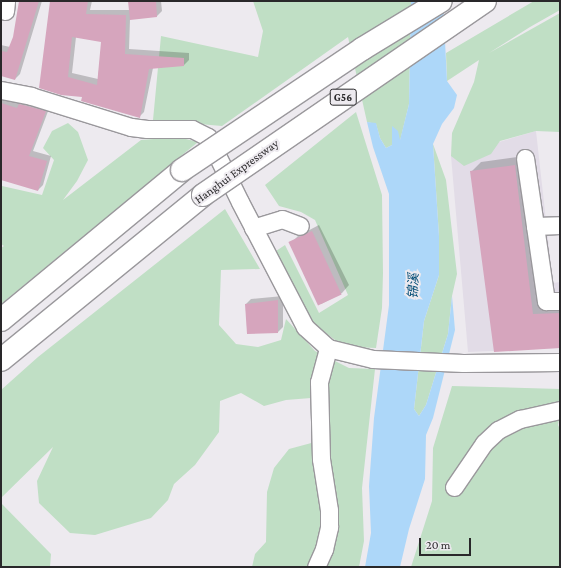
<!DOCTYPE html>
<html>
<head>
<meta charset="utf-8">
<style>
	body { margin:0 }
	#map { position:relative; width:561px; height:568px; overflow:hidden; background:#edeaef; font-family:"Crimson Pro","Noto Sans SC",serif }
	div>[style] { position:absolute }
	.built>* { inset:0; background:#e2dce7 }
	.green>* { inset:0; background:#c0dfc5 }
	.water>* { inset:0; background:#add7f9 }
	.shadow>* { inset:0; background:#0003 }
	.building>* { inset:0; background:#d6a5bd; transform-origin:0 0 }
	.roads { filter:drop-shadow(1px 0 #9a989c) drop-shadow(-1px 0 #9a989c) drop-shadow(0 1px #9a989c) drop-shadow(0 -1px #9a989c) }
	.minor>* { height:17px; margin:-8.5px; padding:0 8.5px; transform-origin:8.5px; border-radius:8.5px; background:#fff }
	.highway>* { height:22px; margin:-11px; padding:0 11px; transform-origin:11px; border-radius:11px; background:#fff }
	.bridges { filter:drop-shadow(1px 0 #9a989c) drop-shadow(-1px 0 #9a989c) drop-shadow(0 1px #9a989c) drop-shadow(0 -1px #9a989c) }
	.highway-bridge>* { height:22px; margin:-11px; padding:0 11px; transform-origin:11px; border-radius:11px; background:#fff }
	span { translate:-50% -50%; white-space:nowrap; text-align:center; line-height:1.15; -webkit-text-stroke:4px #edeaef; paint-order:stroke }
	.shield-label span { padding:1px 3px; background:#edeaef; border:1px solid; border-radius:3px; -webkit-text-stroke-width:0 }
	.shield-label { font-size:11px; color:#29282a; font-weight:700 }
	.street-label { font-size:12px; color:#29282a }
	.water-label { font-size:13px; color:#004b74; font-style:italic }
	.frame { position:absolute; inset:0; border:2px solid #29282a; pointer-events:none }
	.scale { position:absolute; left:419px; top:538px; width:52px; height:18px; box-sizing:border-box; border:2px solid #29282a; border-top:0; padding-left:5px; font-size:12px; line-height:14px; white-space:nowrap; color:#29282a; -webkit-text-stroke:3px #edeaef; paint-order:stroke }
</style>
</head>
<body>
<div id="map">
	<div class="built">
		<div style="clip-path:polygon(536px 131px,553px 283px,560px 282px,560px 348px,468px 352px,451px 156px)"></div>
	</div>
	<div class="green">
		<div style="clip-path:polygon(253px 1px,411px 1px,409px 104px,400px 141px,386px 148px,380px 138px,376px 124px,367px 122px,348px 37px,222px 126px,153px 120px,161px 36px,258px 57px,263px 31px)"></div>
		<div style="clip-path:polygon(534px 1px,560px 1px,560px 10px,530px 27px,489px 53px,560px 13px,560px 132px,536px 131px,500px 141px,491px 154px,464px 166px,451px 156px,452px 133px,474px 82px,479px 60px,447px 81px,446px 53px)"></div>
		<div style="clip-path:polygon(356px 112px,382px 195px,383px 273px,382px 308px,376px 348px,351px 347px,335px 340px,313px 323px,276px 251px,285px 245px,319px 313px,348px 295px,315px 220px,301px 212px,279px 206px,265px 185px)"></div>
		<div style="clip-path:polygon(68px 123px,78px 132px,88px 160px,77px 181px,63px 200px,141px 140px,178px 137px,198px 142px,1px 304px,1px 248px,4px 246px,1px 244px,1px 188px,2px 186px,42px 195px,54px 160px,43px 148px,52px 131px)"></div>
		<div style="clip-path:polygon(433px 144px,446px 180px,457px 274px,452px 296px,448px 334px,426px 405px,419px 416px,414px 409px,424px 321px,439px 275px,439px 236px)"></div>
		<div style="clip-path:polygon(225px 209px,260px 269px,221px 270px,219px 325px,236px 344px,258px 347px,281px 340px,286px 319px,315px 351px,349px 368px,375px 369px,362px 488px,364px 541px,359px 567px,252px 567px,255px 554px,266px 542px,267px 492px,274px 468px,289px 449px,315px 442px,311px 398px,286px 400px,264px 406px,241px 393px,220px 401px,219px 432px,195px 465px,174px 484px,168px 500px,151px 518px,95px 535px,70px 533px,39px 503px,37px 481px,53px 447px,1px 498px,1px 390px,38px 357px)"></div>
		<div style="clip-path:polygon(452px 386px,560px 389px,560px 414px,558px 425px,560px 429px,560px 567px,411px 567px,432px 501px,433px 448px)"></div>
		<div style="clip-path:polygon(1px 503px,51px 554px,50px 567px,1px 567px)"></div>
	</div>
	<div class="water">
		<div style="clip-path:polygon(411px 1px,443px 1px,447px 81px,457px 95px,454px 108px,442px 124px,433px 144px,439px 236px,439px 275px,424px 321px,414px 409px,419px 416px,426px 405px,448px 334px,452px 296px,455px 330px,433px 418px,426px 435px,425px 479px,409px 529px,400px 567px,365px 567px,371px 533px,369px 486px,374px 418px,389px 305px,389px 194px,373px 147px,367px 122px,376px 123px,380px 138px,386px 148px,392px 145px,392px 126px,398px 131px,400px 140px,409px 104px)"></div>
	</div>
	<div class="shadow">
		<div style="clip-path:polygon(20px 1px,42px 1px,20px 74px,15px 79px,1px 74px,1px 45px,10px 47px,14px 37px)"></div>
		<div style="clip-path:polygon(evenodd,51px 1px,92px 1px,90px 10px,130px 10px,129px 1px,161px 1px,162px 11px,157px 16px,130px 19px,129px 49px,189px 53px,189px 60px,184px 65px,153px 68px,144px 112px,139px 117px,83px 96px,62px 94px,51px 1px,76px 37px,102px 41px,98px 79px,72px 73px,76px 37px)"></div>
		<div style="clip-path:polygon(1px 97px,21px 103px,25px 99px,50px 106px,33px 151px,51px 156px,43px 185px,38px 190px,1px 179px)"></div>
		<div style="clip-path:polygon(525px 156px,542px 305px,560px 304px,560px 347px,495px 351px,471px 172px,481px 162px)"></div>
		<div style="clip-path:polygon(319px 225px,349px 285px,342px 293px,321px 304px,290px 244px,298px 236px)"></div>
		<div style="clip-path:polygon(283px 296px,283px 327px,278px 332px,246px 304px,251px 299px)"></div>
	</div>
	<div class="building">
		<div style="clip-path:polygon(19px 1px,39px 1px,15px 80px,1px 76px,1px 51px,7px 52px,13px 37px)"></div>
		<div style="clip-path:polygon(evenodd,50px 1px,88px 1px,86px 14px,126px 15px,125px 54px,184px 58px,184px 66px,149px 69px,140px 118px,81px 101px,82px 97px,61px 95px,39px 88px,50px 1px,72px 37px,101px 42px,97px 85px,68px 77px,72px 37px)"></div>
		<div style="clip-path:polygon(128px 1px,156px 1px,157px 17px,130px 20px)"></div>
		<div style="clip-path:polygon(1px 103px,17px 108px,19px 104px,46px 111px,29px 156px,47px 161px,38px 191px,1px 180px)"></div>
		<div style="clip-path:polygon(515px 165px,533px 314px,560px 313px,560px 348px,494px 352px,470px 171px)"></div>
		<div style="left:312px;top:231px;width:70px;height:26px;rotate:65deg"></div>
		<div style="clip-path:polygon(278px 300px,278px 333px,247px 334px,245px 304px)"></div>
	</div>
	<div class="roads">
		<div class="minor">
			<div style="left:5px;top:11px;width:10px;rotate:-84deg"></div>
			<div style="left:1px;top:90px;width:31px;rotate:11deg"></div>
			<div style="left:31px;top:96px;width:105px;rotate:17.2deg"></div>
			<div style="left:131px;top:127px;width:16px;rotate:7deg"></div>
			<div style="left:147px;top:129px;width:45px"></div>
			<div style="left:192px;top:129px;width:18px;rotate:27deg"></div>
			<div style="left:208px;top:137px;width:72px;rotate:63.8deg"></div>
			<div style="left:240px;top:202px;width:141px;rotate:62.5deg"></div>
			<div style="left:305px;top:327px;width:31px;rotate:42deg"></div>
			<div style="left:328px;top:348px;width:46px;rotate:13.7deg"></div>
			<div style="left:373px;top:359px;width:90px;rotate:2.5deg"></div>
			<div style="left:463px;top:363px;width:97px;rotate:-0.6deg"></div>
			<div style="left:525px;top:158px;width:69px;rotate:81.6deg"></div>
			<div style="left:535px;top:226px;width:25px;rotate:-2deg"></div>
			<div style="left:535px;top:226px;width:76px;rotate:81.7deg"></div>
			<div style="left:546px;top:301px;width:14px"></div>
			<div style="left:253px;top:228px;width:30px;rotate:-17deg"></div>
			<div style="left:282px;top:219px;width:19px;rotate:21deg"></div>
			<div style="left:454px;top:487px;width:53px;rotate:-55.7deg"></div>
			<div style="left:484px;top:443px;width:19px;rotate:-43deg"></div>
			<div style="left:498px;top:430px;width:25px;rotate:-27deg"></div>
			<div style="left:520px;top:419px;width:41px;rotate:-12.7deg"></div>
			<div style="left:316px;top:567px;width:20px;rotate:-66deg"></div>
			<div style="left:324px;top:549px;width:23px;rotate:-77deg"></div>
			<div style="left:329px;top:527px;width:17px;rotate:-90deg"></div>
			<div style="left:329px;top:510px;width:52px;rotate:-98.9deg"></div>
			<div style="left:321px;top:459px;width:77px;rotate:-91.5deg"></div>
			<div style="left:319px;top:382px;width:35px;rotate:-75deg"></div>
		</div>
		<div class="highway">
			<div style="left:1px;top:320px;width:235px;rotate:-39.6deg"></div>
			<div style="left:1px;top:360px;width:261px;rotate:-39.2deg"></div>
		</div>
	</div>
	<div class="bridges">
		<div class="highway-bridge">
			<div style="left:182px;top:170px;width:217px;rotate:-33.9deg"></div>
			<div style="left:362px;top:49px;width:92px;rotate:-31.3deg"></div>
			<div style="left:203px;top:195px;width:342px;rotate:-34.5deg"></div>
		</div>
	</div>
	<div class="shield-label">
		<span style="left:343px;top:97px">G56</span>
	</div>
	<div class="street-label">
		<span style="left:237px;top:172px;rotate:-36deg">Hanghui Expressway</span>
	</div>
	<div class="water-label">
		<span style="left:414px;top:286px;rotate:-88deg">锦溪</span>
	</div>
	<div class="frame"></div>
	<div class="scale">20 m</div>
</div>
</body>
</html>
